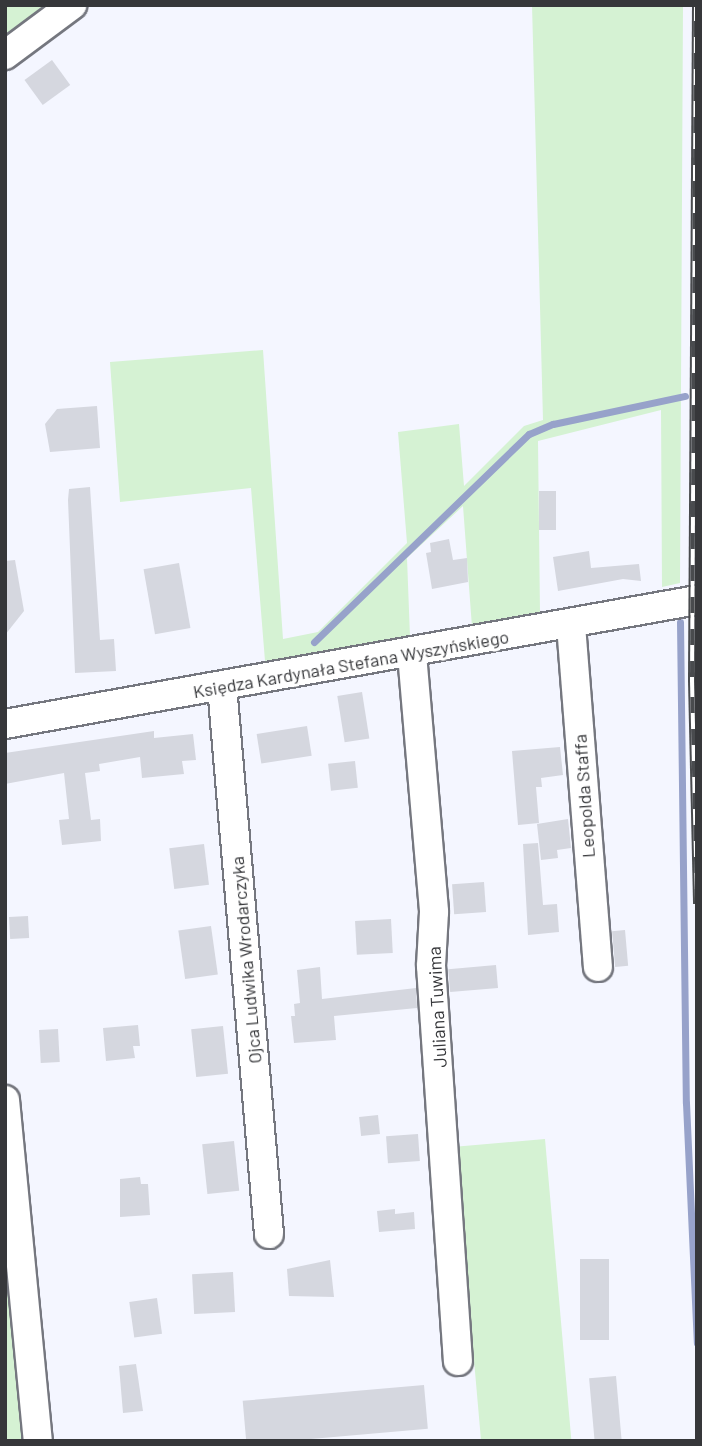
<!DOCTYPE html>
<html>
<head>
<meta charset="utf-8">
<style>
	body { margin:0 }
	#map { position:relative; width:702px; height:1446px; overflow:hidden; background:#f4f6ff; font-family:Barlow,sans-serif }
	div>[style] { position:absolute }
	.green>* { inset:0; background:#d5f2d3; transform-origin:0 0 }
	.stream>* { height:7px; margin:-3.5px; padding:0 3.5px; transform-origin:3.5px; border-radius:3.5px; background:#97a2ca }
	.building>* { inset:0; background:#d5d7df; transform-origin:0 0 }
	.roads { filter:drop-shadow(2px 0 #75777f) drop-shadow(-2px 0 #75777f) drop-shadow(0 2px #75777f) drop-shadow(0 -2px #75777f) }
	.minor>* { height:28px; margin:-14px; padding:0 14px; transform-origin:14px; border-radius:14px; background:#fff }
	.rail>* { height:8px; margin-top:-4px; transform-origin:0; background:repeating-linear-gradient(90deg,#fff 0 16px,#494b4e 0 32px); box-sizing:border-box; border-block:2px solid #494b4e }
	span { translate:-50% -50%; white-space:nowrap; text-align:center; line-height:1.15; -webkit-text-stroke:6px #fff; paint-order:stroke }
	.street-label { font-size:18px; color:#36373a }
	.frame { position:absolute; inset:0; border:7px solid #36373a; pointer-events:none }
</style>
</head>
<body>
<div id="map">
	<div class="green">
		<div style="clip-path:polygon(5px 5px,56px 5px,5px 43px)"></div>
		<div style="clip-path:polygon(532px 5px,683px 5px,680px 583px,662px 587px,661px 410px,538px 441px,540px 613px,472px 627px,463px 506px,407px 558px,410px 637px,265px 661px,251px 488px,120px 502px,110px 362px,263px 350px,283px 639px,318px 632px,407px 543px,398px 432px,459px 424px,464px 486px,524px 426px,543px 420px)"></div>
		<div style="left:545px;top:1139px;width:303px;height:90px;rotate:85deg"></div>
		<div style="clip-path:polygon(5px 1237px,24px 1441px,5px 1441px)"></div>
	</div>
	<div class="stream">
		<div style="left:680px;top:622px;width:481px;rotate:89.3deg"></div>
		<div style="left:686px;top:1103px;width:240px;rotate:87.4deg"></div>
		<div style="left:314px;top:642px;width:299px;rotate:-44.1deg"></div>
		<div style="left:529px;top:434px;width:26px;rotate:-23deg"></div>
		<div style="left:553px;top:424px;width:135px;rotate:-12deg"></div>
	</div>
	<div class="building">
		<div style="left:52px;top:60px;width:31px;height:34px;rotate:54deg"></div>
		<div style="clip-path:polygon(97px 406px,100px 448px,50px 452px,45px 424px,57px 409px)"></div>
		<div style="clip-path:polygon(90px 487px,100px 640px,114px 639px,116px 671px,75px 673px,68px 500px,69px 489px)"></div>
		<div style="left:539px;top:491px;width:17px;height:39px"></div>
		<div style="clip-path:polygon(449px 539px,453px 560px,467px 558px,468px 582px,432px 589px,426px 553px,431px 552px,430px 543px)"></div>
		<div style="clip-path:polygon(589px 551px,591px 568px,639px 564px,641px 581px,623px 579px,558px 591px,553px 557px)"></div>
		<div style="clip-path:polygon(15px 560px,24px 611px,5px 635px,5px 561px)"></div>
		<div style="left:179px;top:563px;width:66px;height:36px;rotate:80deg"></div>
		<div style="left:362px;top:692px;width:47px;height:25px;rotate:81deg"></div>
		<div style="left:307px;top:726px;width:30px;height:51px;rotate:81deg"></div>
		<div style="clip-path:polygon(154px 731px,154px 738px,193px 734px,196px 760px,182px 761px,184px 774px,142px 778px,140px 757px,99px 764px,100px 771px,85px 773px,91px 820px,100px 819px,101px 841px,62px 845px,59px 820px,69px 819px,64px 773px,5px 784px,5px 753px)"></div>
		<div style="clip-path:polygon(560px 747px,563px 775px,541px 778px,542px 787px,536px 787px,539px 823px,518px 825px,512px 751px)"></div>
		<div style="left:355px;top:761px;width:27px;height:27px;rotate:84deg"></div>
		<div style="clip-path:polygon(568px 819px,571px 848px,557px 850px,558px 858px,541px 860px,537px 824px)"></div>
		<div style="clip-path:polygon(538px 843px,543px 905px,557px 904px,559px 932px,528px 935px,523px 844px)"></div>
		<div style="left:204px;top:844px;width:41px;height:35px;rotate:83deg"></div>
		<div style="left:484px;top:882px;width:30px;height:32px;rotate:86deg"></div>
		<div style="left:28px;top:916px;width:22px;height:19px;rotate:87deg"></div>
		<div style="left:391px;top:919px;width:34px;height:36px;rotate:87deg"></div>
		<div style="left:211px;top:926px;width:49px;height:33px;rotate:82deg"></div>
		<div style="left:625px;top:930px;width:36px;height:13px;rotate:85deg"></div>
		<div style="left:496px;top:965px;width:23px;height:48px;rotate:85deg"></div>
		<div style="clip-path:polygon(320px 967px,322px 999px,416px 988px,417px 1008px,334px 1016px,336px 1040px,294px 1043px,291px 1016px,295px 1016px,294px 1004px,300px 1003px,297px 970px)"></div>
		<div style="clip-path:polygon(138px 1025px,140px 1046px,133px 1046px,135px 1058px,106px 1061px,103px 1028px)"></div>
		<div style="left:223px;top:1026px;width:48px;height:32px;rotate:84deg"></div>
		<div style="left:58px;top:1029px;width:33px;height:19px;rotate:87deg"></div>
		<div style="left:378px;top:1115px;width:19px;height:19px;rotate:84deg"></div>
		<div style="left:418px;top:1134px;width:27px;height:32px;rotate:86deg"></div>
		<div style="left:234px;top:1141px;width:50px;height:32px;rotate:84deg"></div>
		<div style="clip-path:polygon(140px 1177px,141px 1184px,148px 1184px,150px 1215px,120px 1217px,120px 1179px)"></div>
		<div style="clip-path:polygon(395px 1209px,395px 1214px,414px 1212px,415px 1229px,379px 1232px,377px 1211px)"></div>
		<div style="left:609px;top:1259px;width:81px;height:29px;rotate:90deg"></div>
		<div style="clip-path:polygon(330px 1260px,334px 1297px,289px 1296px,287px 1269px)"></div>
		<div style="left:233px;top:1272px;width:40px;height:41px;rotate:87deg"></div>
		<div style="left:157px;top:1298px;width:36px;height:28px;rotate:82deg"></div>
		<div style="clip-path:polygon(136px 1364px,143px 1411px,123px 1413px,119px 1366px)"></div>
		<div style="left:616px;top:1376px;width:65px;height:27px;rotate:85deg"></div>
		<div style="left:424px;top:1385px;width:44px;height:182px;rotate:85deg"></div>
	</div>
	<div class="roads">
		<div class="minor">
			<div style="left:5px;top:55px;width:84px;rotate:-36.7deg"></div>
			<div style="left:571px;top:625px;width:343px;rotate:85.5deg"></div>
			<div style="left:412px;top:654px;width:259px;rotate:85.1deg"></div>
			<div style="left:434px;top:912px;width:54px;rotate:93.2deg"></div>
			<div style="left:431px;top:966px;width:396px;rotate:86.1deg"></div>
			<div style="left:222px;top:686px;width:550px;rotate:85.1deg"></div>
			<div style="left:5px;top:724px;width:703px;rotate:-10.16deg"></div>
			<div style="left:5px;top:1100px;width:343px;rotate:84.5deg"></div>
		</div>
	</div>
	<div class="rail">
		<div style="left:696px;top:5px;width:676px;rotate:90.34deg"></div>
		<div style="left:692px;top:681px;width:223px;rotate:88.7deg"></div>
	</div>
	<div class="street-label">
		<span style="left:351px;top:664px;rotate:-10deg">Księdza Kardynała Stefana Wyszyńskiego</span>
		<span style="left:584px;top:796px;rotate:-94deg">Leopolda Staffa</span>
		<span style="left:246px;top:960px;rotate:-95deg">Ojca Ludwika Wrodarczyka</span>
		<span style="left:437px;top:1007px;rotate:-93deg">Juliana Tuwima</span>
	</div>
	<div class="frame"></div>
</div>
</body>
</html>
